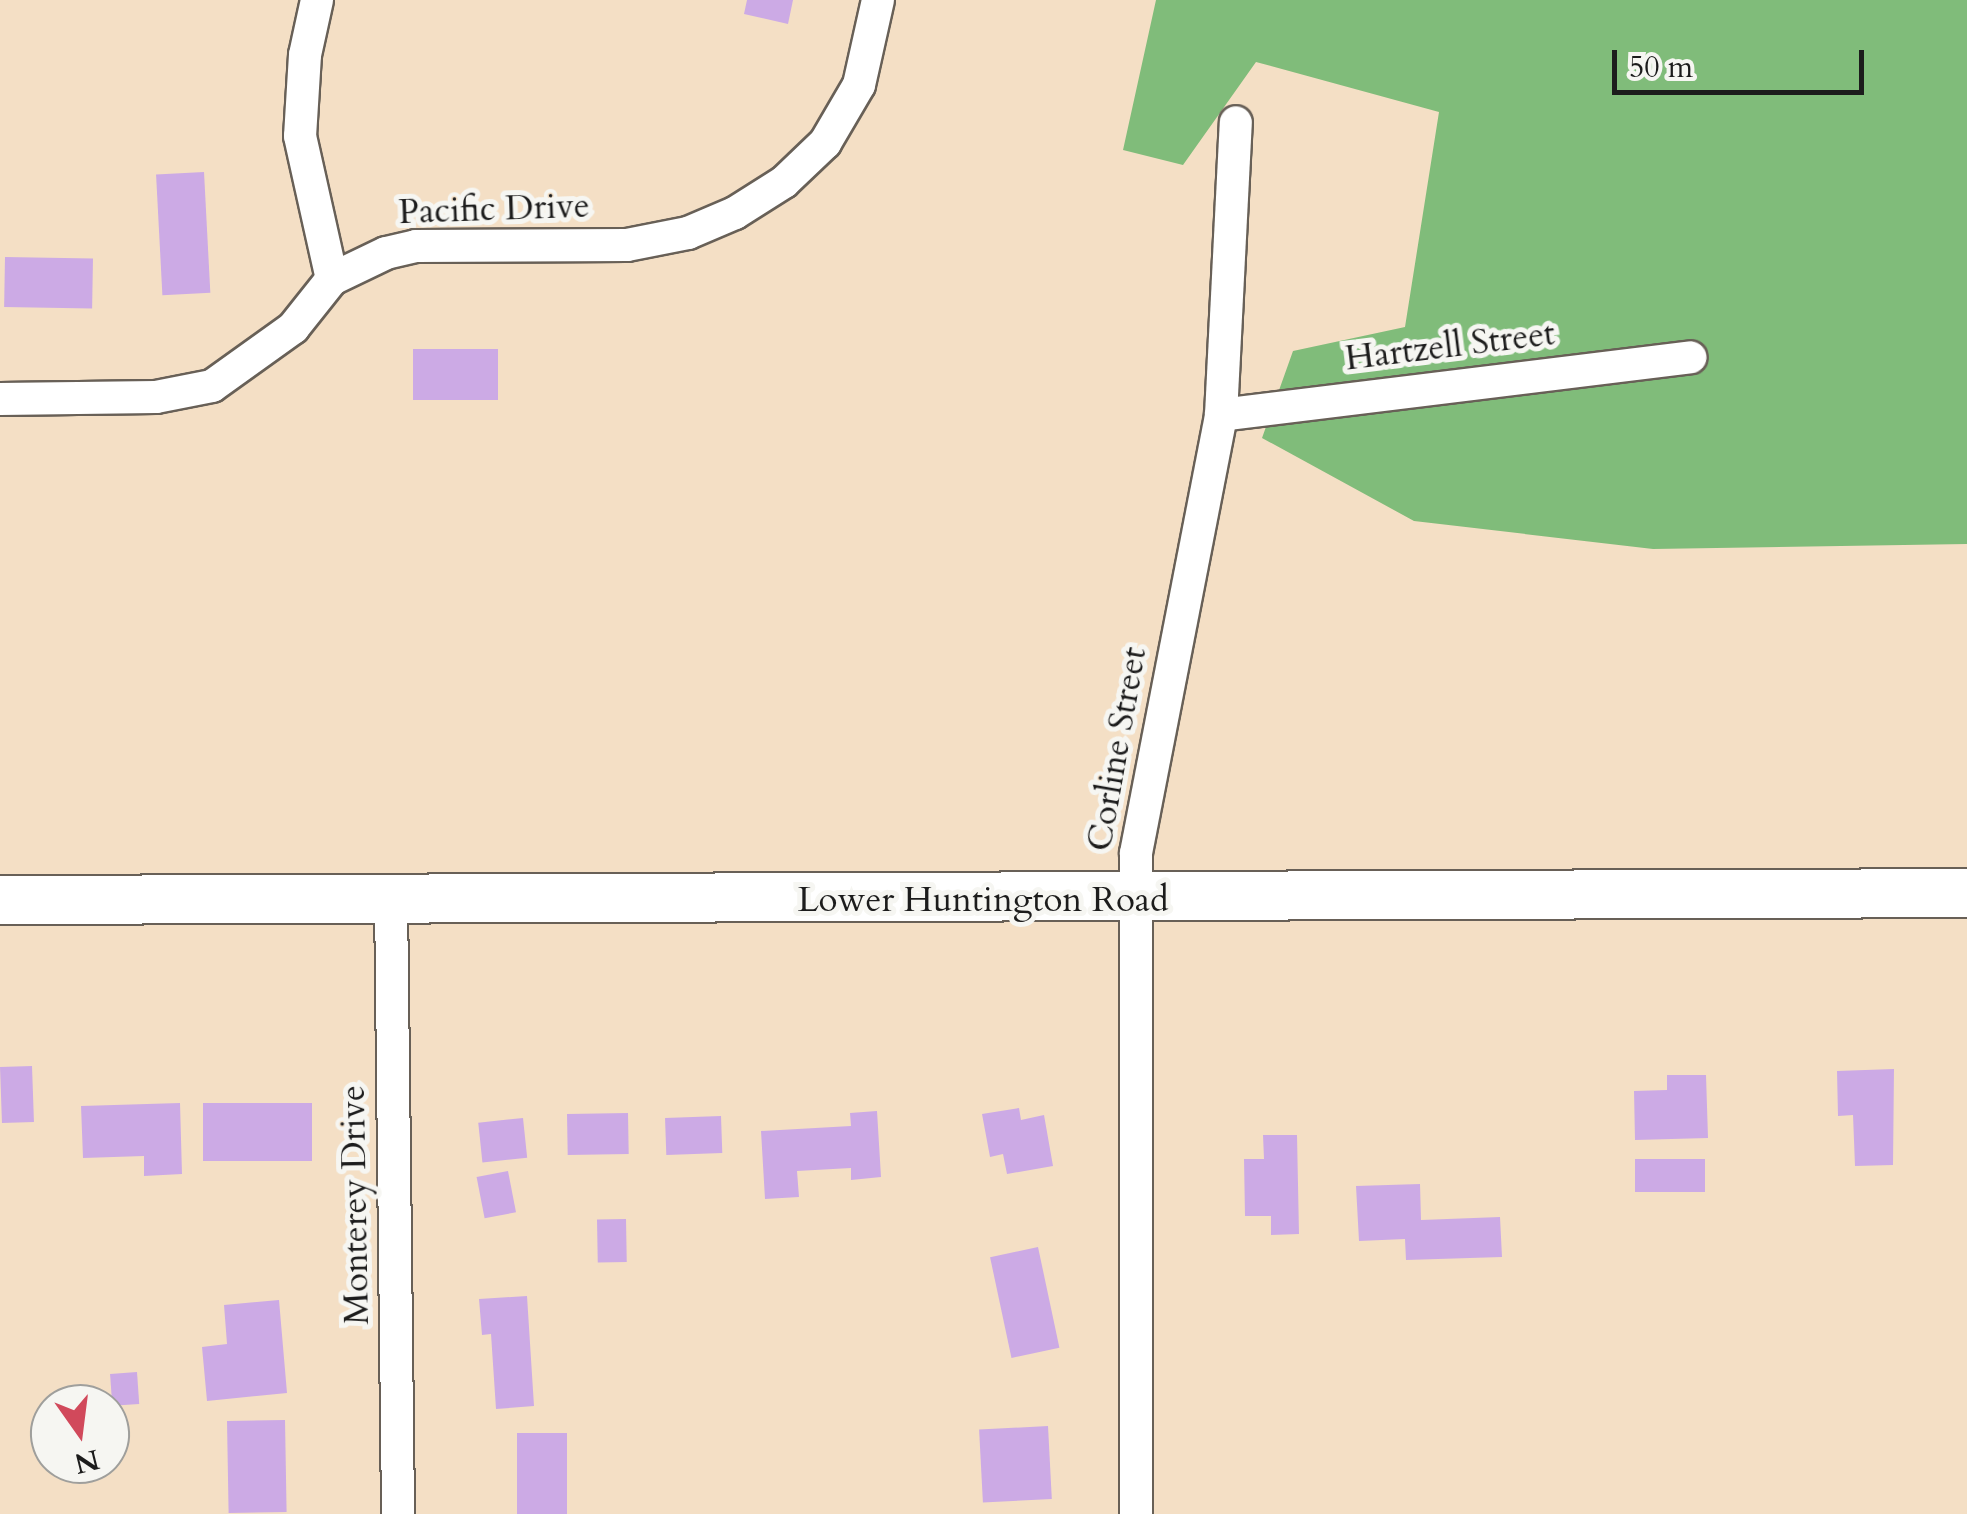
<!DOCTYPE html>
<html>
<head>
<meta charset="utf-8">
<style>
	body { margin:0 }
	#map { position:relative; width:1967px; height:1514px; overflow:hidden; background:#f4dfc5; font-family:Cardo,serif }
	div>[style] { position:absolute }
	.forest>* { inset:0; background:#80bc7a }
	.building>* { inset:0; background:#ccaae5; transform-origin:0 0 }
	.roads { filter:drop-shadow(2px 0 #686057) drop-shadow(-2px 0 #686057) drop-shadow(0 2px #686057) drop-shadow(0 -2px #686057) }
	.minor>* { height:32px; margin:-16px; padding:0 16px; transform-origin:16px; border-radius:16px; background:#fff }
	.secondary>* { height:48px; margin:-24px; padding:0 24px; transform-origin:24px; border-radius:24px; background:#fff }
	span { translate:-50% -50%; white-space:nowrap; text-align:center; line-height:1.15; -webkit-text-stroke:10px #f6f6f2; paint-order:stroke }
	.street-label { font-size:35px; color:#1c1c1c }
	.north { position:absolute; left:30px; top:1384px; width:100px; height:100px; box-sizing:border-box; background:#f6f6f2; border:2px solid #9f9f9c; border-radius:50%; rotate:166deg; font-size:28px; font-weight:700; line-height:40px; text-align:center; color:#1c1c1c }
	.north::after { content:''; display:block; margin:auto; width:35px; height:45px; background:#d1495b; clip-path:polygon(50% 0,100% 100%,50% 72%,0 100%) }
	.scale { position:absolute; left:1612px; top:50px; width:252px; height:45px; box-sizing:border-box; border:5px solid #1c1c1c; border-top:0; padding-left:12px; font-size:30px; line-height:35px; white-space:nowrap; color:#1c1c1c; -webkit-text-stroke:8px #f6f6f2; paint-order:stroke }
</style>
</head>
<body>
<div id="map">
	<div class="forest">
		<div style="clip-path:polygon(1156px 0,1967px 0,1967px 544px,1653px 549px,1414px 521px,1262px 438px,1293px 351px,1405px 327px,1439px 112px,1256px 62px,1183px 165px,1123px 150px)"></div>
	</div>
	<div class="building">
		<div style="clip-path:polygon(747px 0,793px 0,788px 24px,744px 14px)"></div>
		<div style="left:204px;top:172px;width:121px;height:48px;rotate:87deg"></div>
		<div style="left:5px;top:257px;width:88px;height:50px;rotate:1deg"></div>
		<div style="left:413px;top:349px;width:85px;height:51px"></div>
		<div style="left:32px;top:1066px;width:56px;height:32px;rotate:88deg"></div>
		<div style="clip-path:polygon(1894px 1069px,1893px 1165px,1855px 1166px,1853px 1115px,1838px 1116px,1837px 1071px)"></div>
		<div style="clip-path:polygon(1667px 1075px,1706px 1075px,1708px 1138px,1635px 1140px,1634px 1091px,1667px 1090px)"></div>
		<div style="clip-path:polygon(180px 1103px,182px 1174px,144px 1176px,144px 1156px,83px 1158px,81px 1106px)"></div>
		<div style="left:312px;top:1103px;width:58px;height:109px;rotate:90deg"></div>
		<div style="clip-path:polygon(1019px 1108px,1021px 1120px,1044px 1115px,1053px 1166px,1007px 1174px,1003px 1154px,990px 1157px,982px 1114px)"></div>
		<div style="clip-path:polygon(877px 1111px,881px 1177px,851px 1180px,851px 1168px,797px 1171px,799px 1197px,765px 1199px,761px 1131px,851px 1126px,850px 1113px)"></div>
		<div style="left:628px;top:1113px;width:41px;height:61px;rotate:89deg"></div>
		<div style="left:721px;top:1116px;width:37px;height:56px;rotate:88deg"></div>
		<div style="left:523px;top:1118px;width:40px;height:45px;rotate:84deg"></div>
		<div style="clip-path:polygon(1263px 1135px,1297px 1135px,1299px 1234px,1271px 1235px,1271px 1216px,1245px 1216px,1244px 1159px,1264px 1159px)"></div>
		<div style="left:1635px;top:1159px;width:70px;height:33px"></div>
		<div style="left:508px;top:1171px;width:42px;height:32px;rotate:79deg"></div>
		<div style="clip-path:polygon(1420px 1184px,1421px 1220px,1500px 1217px,1502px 1257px,1406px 1260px,1405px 1239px,1359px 1241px,1356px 1186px)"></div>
		<div style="left:626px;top:1219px;width:43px;height:29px;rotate:89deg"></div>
		<div style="left:1038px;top:1247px;width:103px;height:49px;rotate:78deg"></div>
		<div style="clip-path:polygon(527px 1296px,534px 1406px,496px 1409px,491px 1334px,482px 1335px,479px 1299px)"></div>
		<div style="clip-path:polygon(279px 1300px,287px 1393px,207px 1401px,202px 1347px,227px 1344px,224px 1305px)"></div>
		<div style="left:137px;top:1372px;width:32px;height:27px;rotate:86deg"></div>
		<div style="left:285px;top:1420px;width:92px;height:58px;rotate:89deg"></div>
		<div style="left:1048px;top:1426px;width:73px;height:69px;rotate:87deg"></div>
		<div style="left:517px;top:1433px;width:50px;height:81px"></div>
	</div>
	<div class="roads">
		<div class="minor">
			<div style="left:317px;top:0;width:56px;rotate:102.3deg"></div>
			<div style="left:305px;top:55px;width:81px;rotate:93.5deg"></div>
			<div style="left:300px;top:136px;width:147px;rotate:77.4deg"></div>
			<div style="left:0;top:399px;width:156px;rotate:-0.7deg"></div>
			<div style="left:156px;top:397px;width:57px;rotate:-11.1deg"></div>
			<div style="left:212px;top:386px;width:100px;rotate:-35.6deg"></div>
			<div style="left:293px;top:328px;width:63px;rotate:-51.5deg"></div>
			<div style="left:332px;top:279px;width:60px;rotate:-25.7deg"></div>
			<div style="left:386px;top:253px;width:31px;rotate:-13deg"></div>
			<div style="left:416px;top:246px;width:211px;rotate:-0.3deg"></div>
			<div style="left:627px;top:245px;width:62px;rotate:-11.1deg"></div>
			<div style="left:688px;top:233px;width:51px;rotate:-23.1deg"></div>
			<div style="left:735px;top:213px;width:58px;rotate:-32.3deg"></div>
			<div style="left:784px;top:182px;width:57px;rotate:-43.6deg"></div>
			<div style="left:825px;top:143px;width:67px;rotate:-59.6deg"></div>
			<div style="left:859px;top:85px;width:87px;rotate:-77.4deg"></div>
			<div style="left:1221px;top:415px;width:473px;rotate:-7deg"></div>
			<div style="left:391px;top:896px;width:618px;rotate:89.35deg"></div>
			<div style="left:1136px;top:1514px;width:661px;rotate:-90deg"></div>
			<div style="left:1136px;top:853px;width:446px;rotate:-79deg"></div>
			<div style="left:1221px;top:415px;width:293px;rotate:-87.1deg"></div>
		</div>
		<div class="secondary">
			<div style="left:0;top:900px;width:1967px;rotate:-0.2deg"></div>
		</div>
	</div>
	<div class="street-label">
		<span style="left:494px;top:209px;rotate:-2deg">Pacific Drive</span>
		<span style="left:1450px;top:346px;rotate:-7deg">Hartzell Street</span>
		<span style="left:1117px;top:749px;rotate:-80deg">Corline Street</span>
		<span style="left:983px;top:900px">Lower Huntington Road</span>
		<span style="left:355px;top:1205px;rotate:-91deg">Monterey Drive</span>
	</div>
	<div class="north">N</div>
	<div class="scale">50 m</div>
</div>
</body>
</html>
